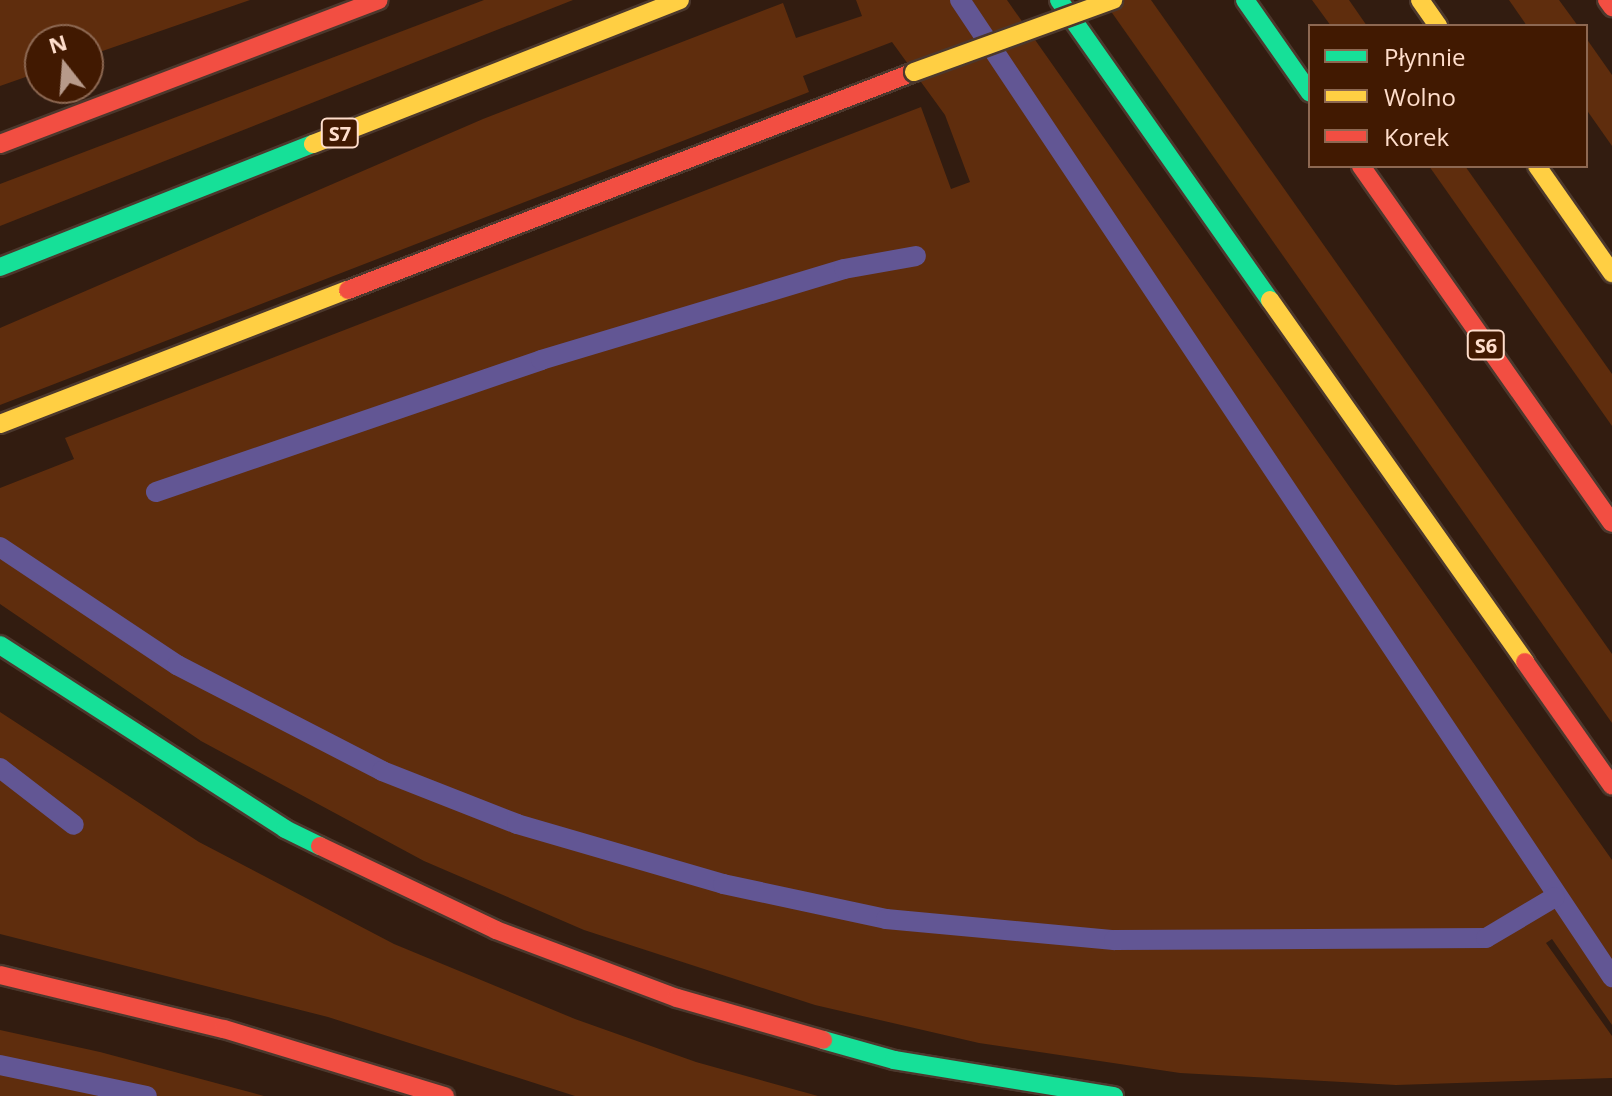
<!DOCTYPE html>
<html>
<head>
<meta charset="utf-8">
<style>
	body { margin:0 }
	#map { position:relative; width:1612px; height:1096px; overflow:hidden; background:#321c10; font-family:"Open Sans",sans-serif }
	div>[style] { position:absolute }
	.green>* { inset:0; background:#5f2d0d }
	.stream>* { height:20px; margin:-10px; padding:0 10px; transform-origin:10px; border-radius:10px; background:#625694 }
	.roads { filter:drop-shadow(2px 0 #4c382d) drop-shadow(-2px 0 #4c382d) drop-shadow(0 2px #4c382d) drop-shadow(0 -2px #4c382d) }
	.fast>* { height:18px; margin:-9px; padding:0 9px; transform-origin:9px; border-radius:9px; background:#16e098 }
	.slow>* { height:18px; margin:-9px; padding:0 9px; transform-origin:9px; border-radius:9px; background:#ffcf43 }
	.jam>* { height:18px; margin:-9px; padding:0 9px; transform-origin:9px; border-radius:9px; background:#f24e42 }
	.bridges { filter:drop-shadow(2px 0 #4c382d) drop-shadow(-2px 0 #4c382d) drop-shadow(0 2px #4c382d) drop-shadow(0 -2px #4c382d) }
	.slow-bridge>* { height:18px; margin:-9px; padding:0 9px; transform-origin:9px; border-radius:9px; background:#ffcf43 }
	span { translate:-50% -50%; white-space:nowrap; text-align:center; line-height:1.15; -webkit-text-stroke:6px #411901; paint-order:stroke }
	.shield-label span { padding:2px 6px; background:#411901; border:2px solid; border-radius:6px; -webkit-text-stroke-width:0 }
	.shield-label { font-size:20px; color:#ffdecc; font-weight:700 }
	.legend { position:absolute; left:1308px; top:24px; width:280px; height:144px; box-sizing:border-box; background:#411901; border:2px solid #8d6852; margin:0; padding:10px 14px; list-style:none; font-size:24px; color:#ffdecc }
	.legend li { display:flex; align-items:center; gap:16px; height:40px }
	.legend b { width:40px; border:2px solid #8d6852 }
	.north { position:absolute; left:24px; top:24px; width:80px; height:80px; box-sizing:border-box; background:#411901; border:2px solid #8d6852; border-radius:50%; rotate:343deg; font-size:22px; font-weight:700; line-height:32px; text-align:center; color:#ffdecc }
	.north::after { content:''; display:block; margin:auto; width:28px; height:36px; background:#b79a8a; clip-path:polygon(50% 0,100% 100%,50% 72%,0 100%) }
</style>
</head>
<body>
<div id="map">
	<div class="green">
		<div style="clip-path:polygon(0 0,250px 0,88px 56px,88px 40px,40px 40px,40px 72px,0 86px)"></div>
		<div style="clip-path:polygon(484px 0,573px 0,0 226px,0 184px)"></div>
		<div style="clip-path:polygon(856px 0,1007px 0,1612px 860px,1612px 1025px,1552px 939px,1546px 943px,1612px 1036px,1612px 1078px,1396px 1085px,1180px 1073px,979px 1043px,815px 1005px,584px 930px,424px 861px,201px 741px,0 604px,0 488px,74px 459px,65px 438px,921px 107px,951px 189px,970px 182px,945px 115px,892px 42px,803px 76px,809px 92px,0 405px,0 328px,483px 119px,783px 3px,796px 38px,862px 16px)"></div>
		<div style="clip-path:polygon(1103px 0,1151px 0,1476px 461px,1612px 654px,1612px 723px)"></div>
		<div style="clip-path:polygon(1312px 0,1349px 0,1367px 26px,1331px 26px)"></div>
		<div style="clip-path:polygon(1509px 0,1559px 0,1578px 26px,1527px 26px)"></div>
		<div style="clip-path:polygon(1586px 38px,1612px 75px,1612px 146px,1586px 109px)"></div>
		<div style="clip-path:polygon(1429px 166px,1465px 166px,1612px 374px,1612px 426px)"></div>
		<div style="clip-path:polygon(0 712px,199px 842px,394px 944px,575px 1019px,696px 1062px,818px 1096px,575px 1096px,328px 1017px,0 934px)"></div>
		<div style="clip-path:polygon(0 1030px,100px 1052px,264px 1096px,0 1096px)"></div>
	</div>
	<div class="stream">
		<div style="left:960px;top:0;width:1175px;rotate:56.28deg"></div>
		<div style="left:156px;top:492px;width:407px;rotate:-18.9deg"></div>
		<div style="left:541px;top:360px;width:316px;rotate:-16.7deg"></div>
		<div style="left:844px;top:269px;width:73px;rotate:-10.2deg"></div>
		<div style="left:0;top:547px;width:213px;rotate:33.7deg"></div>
		<div style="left:177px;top:665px;width:231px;rotate:27.3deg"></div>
		<div style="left:382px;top:771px;width:145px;rotate:21.4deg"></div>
		<div style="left:517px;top:824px;width:215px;rotate:16.2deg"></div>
		<div style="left:723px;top:884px;width:167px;rotate:12.1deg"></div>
		<div style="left:886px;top:919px;width:229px;rotate:5.3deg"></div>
		<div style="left:1114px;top:940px;width:372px;rotate:-0.3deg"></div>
		<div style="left:1486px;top:938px;width:80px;rotate:-30.7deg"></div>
		<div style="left:0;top:768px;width:93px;rotate:37.6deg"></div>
		<div style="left:0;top:1065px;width:150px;rotate:11.9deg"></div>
	</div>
	<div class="roads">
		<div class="fast">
			<div style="left:1059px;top:0;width:367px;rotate:54.9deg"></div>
			<div style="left:1245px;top:0;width:113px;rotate:55deg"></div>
			<div style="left:0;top:267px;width:336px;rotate:-21.5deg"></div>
			<div style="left:0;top:645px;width:339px;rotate:32.8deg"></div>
			<div style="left:285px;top:829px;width:39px;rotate:26deg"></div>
			<div style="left:823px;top:1040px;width:74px;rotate:15.7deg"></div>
			<div style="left:894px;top:1060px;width:223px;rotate:9.3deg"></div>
		</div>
		<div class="slow">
			<div style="left:1420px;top:0;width:32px;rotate:55deg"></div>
			<div style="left:313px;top:144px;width:394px;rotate:-21.4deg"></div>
			<div style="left:1537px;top:166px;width:131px;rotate:55deg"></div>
			<div style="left:1270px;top:300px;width:443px;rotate:54.8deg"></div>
			<div style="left:0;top:424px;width:373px;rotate:-21.1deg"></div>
		</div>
		<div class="jam">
			<div style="left:1607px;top:0;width:9px;rotate:54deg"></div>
			<div style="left:0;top:144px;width:405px;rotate:-20.8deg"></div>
			<div style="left:1361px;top:166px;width:436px;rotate:54.9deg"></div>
			<div style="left:348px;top:290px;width:607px;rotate:-21.06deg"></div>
			<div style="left:1525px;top:662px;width:151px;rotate:54.9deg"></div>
			<div style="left:320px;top:846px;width:195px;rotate:25.5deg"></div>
			<div style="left:496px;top:930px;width:193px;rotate:20.6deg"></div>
			<div style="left:677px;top:998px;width:152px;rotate:16deg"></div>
			<div style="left:0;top:975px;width:230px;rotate:13.6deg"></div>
			<div style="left:224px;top:1029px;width:231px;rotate:16.9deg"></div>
		</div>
	</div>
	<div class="bridges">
		<div class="slow-bridge">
			<div style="left:914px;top:72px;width:212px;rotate:-19.9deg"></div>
		</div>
	</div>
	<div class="shield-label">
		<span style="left:340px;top:133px">S7</span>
		<span style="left:1486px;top:345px">S6</span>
	</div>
	<ul class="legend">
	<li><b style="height:10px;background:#16e098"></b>Płynnie</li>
	<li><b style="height:10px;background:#ffcf43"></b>Wolno</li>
	<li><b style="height:10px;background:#f24e42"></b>Korek</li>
	</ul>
	<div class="north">N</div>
</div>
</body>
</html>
